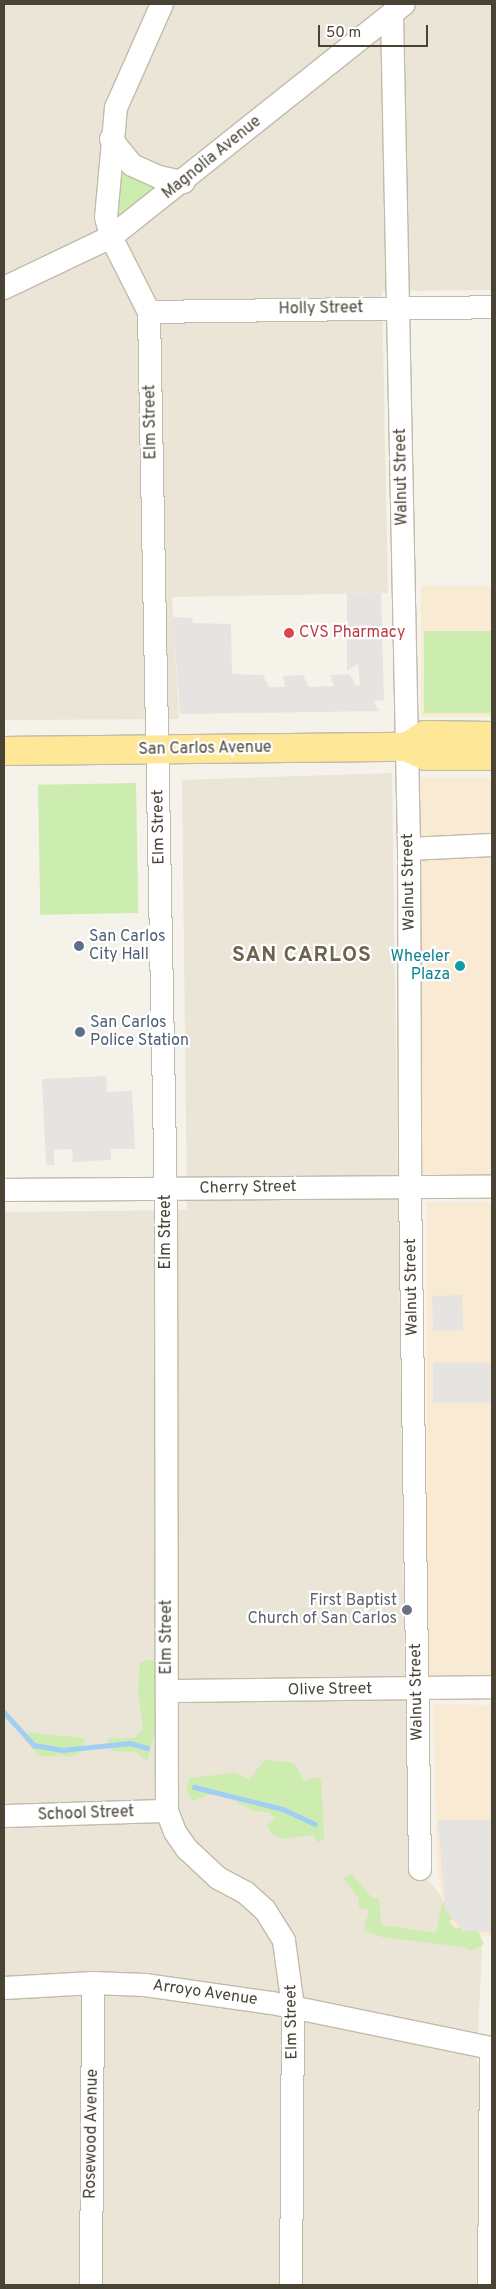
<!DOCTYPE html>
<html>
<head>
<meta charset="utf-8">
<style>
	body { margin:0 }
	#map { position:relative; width:496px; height:2289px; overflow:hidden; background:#f5f2e9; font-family:Overpass,sans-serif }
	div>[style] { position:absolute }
	.residential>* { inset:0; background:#eae5d6 }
	.commercial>* { inset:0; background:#f8ead3; transform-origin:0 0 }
	.green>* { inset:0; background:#cdecaf; transform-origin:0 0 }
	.parking>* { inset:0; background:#e6e4e0; transform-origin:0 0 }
	.stream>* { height:4.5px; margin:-2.25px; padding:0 2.25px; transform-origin:2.25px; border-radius:2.25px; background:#a1cef5 }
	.roads { filter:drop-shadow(1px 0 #c2bbaa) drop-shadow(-1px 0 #c2bbaa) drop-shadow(0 1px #c2bbaa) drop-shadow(0 -1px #c2bbaa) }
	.minor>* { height:22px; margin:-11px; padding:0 11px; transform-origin:11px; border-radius:11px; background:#fff }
	.major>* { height:28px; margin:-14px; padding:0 14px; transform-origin:14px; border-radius:14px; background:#ffe798 }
	.dots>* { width:14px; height:14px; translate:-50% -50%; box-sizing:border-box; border:2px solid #fff; border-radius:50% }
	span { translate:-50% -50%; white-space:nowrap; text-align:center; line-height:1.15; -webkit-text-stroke:4.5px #fff; paint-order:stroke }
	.street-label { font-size:16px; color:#494336 }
	.health-label { font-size:16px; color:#be3a42 }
	.left { translate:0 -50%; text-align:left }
	.service-label { font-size:16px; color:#4e5e75 }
	.culture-label { font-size:16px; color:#0d838f }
	.right { translate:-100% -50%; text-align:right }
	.worship-label { font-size:16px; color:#5b616d }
	.district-label { font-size:21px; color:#6d624d; font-weight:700; letter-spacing:1px }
	.frame { position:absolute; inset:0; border:5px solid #494336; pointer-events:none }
	.scale { position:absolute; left:318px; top:25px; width:110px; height:22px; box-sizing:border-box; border:2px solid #494336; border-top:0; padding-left:6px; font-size:15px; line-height:18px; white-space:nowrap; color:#494336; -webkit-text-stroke:4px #fff; paint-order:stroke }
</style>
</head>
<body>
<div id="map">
	<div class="residential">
		<div style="clip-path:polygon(4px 4px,492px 4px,492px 290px,382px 291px,388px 593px,172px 597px,179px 719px,4px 720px)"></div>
		<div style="clip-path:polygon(392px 773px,405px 1669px,417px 1867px,482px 1945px,477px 2063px,492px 2066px,492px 2285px,4px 2285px,4px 1212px,187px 1210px,182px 780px)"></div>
	</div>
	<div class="commercial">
		<div style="left:492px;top:586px;width:131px;height:71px;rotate:90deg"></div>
		<div style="left:492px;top:778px;width:396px;height:73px;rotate:90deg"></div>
		<div style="left:492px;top:1202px;width:474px;height:65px;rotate:90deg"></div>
		<div style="clip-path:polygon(433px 1704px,492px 1705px,492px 1936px,447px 1934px,437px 1861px)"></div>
	</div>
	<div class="green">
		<div style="clip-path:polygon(121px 165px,154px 183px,156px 189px,118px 218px)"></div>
		<div style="left:424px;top:631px;width:68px;height:82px"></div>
		<div style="left:136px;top:783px;width:130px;height:98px;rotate:89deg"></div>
		<div style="clip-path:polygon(154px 1659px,161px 1667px,157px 1724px,147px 1761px,136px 1752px,112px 1751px,108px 1742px,109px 1738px,135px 1738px,143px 1728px,138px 1690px,140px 1662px)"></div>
		<div style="clip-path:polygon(30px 1732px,42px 1734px,85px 1738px,79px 1754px,68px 1757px,58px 1754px,52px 1757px,39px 1756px,25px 1740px)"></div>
		<div style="clip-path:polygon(265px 1760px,290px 1762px,296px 1765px,304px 1782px,313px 1777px,321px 1779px,324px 1839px,318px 1843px,313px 1835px,281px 1839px,273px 1835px,267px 1826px,275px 1818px,269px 1812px,254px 1811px,238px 1803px,228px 1793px,211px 1794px,192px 1801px,187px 1790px,189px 1778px,235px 1773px,249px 1779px)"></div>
		<div style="clip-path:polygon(352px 1874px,372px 1898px,379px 1898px,381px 1925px,436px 1933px,442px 1903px,450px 1900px,459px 1910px,449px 1922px,455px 1929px,474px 1922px,484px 1944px,470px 1951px,464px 1947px,382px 1937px,364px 1930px,369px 1910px,359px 1908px,359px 1899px,343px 1878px)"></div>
	</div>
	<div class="parking">
		<div style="clip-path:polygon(381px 593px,384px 700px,373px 701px,379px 711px,180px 714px,173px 617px,192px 618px,193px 623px,231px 624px,232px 674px,263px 675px,269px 687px,285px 687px,283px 676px,303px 675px,309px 687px,334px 686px,330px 675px,350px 674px,356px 686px,360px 685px,358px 664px,347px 671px,347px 594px)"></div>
		<div style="clip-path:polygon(106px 1076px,107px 1092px,132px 1091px,135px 1149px,111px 1149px,111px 1160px,73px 1162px,72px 1149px,54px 1150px,54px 1165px,46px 1165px,42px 1079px)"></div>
		<div style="left:462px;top:1295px;width:35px;height:30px;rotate:88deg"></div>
		<div style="left:492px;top:1363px;width:40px;height:59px;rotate:90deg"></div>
		<div style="clip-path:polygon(438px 1820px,492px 1820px,492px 1932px,463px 1931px,445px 1910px)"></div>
	</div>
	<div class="stream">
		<div style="left:4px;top:1712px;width:45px;rotate:47.7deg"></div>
		<div style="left:34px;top:1745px;width:28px;rotate:10deg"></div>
		<div style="left:62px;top:1750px;width:68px;rotate:-5.9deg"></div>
		<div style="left:130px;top:1743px;width:18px;rotate:16deg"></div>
		<div style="left:194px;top:1787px;width:92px;rotate:13.9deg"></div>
		<div style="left:283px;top:1809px;width:35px;rotate:25deg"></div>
	</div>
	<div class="roads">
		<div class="minor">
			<div style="left:162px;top:4px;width:114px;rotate:113.9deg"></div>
			<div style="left:116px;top:108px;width:109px;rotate:95.2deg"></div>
			<div style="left:106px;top:217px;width:21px;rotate:76deg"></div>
			<div style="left:111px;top:237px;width:84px;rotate:63.1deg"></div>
			<div style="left:149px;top:312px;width:892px;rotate:88.91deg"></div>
			<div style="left:166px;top:1204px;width:607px;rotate:89.91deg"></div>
			<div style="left:167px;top:1811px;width:22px;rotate:69deg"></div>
			<div style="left:175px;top:1832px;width:21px;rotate:55deg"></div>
			<div style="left:187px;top:1849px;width:42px;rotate:43.1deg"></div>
			<div style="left:218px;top:1878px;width:32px;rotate:28deg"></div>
			<div style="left:246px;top:1893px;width:25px;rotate:42deg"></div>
			<div style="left:265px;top:1910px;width:36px;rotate:58deg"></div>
			<div style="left:284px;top:1941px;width:67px;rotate:82.2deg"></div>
			<div style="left:293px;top:2007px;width:278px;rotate:90.4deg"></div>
			<div style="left:392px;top:14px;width:835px;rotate:88.83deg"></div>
			<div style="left:409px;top:849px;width:337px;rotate:89.8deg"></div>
			<div style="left:410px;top:1186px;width:683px;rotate:89.16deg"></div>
			<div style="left:111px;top:139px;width:33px;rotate:51deg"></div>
			<div style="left:132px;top:165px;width:30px;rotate:24deg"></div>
			<div style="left:159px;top:177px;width:25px;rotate:12deg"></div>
			<div style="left:4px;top:288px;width:119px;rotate:-25.5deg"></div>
			<div style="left:111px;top:237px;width:374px;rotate:-38.5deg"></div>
			<div style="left:149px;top:312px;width:343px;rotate:-0.8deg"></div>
			<div style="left:409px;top:849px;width:83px;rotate:-2.8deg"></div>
			<div style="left:4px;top:1190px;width:488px;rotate:-0.4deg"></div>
			<div style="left:167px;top:1691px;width:325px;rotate:-0.7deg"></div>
			<div style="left:4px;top:1816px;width:163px;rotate:-1.8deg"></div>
			<div style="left:4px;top:1988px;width:89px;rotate:-3.2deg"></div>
			<div style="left:93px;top:1983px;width:52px;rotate:2.2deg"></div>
			<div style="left:145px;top:1985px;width:128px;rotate:8.1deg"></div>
			<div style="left:272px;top:2003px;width:225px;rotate:11.6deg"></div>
			<div style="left:91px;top:2285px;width:302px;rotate:-89.6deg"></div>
			<div style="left:489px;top:2285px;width:237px;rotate:-89.5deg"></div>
		</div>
		<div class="major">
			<div style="left:406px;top:747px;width:22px;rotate:-32deg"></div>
			<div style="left:425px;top:735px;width:67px;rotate:0.9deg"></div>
			<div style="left:4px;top:751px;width:402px;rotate:-0.6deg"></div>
			<div style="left:406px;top:747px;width:22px;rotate:24deg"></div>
			<div style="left:426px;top:756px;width:66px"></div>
		</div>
	</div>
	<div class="dots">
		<div style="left:289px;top:633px;background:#e0444e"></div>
		<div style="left:79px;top:946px;background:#5c6f8a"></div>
		<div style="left:460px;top:966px;background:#0f9aa8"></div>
		<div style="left:80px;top:1032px;background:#5c6f8a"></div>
		<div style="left:407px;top:1610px;background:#6b7280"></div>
	</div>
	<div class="street-label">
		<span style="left:212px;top:158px;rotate:-39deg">Magnolia Avenue</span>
		<span style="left:321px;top:309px;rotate:-1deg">Holly Street</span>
		<span style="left:151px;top:422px;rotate:-91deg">Elm Street</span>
		<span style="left:402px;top:477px;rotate:-91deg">Walnut Street</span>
		<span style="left:205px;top:749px;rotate:-1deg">San Carlos Avenue</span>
		<span style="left:159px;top:827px;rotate:-91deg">Elm Street</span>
		<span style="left:409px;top:882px;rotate:-91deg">Walnut Street</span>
		<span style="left:248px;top:1188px;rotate:-1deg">Cherry Street</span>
		<span style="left:166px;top:1232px;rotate:-90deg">Elm Street</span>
		<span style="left:412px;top:1287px;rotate:-91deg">Walnut Street</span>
		<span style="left:167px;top:1637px;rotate:-90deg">Elm Street</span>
		<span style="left:330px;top:1690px;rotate:-1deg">Olive Street</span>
		<span style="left:417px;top:1692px;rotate:-91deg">Walnut Street</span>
		<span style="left:86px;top:1814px;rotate:-2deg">School Street</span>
		<span style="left:205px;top:1993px;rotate:8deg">Arroyo Avenue</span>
		<span style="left:292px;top:2022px;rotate:-91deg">Elm Street</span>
		<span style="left:92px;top:2134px;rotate:-89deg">Rosewood Avenue</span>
	</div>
	<div class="health-label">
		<span class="left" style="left:299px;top:633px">CVS Pharmacy</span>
	</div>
	<div class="service-label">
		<span class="left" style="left:89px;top:946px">San Carlos<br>City Hall</span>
		<span class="left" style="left:90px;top:1032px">San Carlos<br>Police Station</span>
	</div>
	<div class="culture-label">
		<span class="right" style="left:450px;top:966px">Wheeler<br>Plaza</span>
	</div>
	<div class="worship-label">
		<span class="right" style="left:397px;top:1610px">First Baptist<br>Church of San Carlos</span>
	</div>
	<div class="district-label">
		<span style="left:302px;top:956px">SAN CARLOS</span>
	</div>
	<div class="frame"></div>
	<div class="scale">50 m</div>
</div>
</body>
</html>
